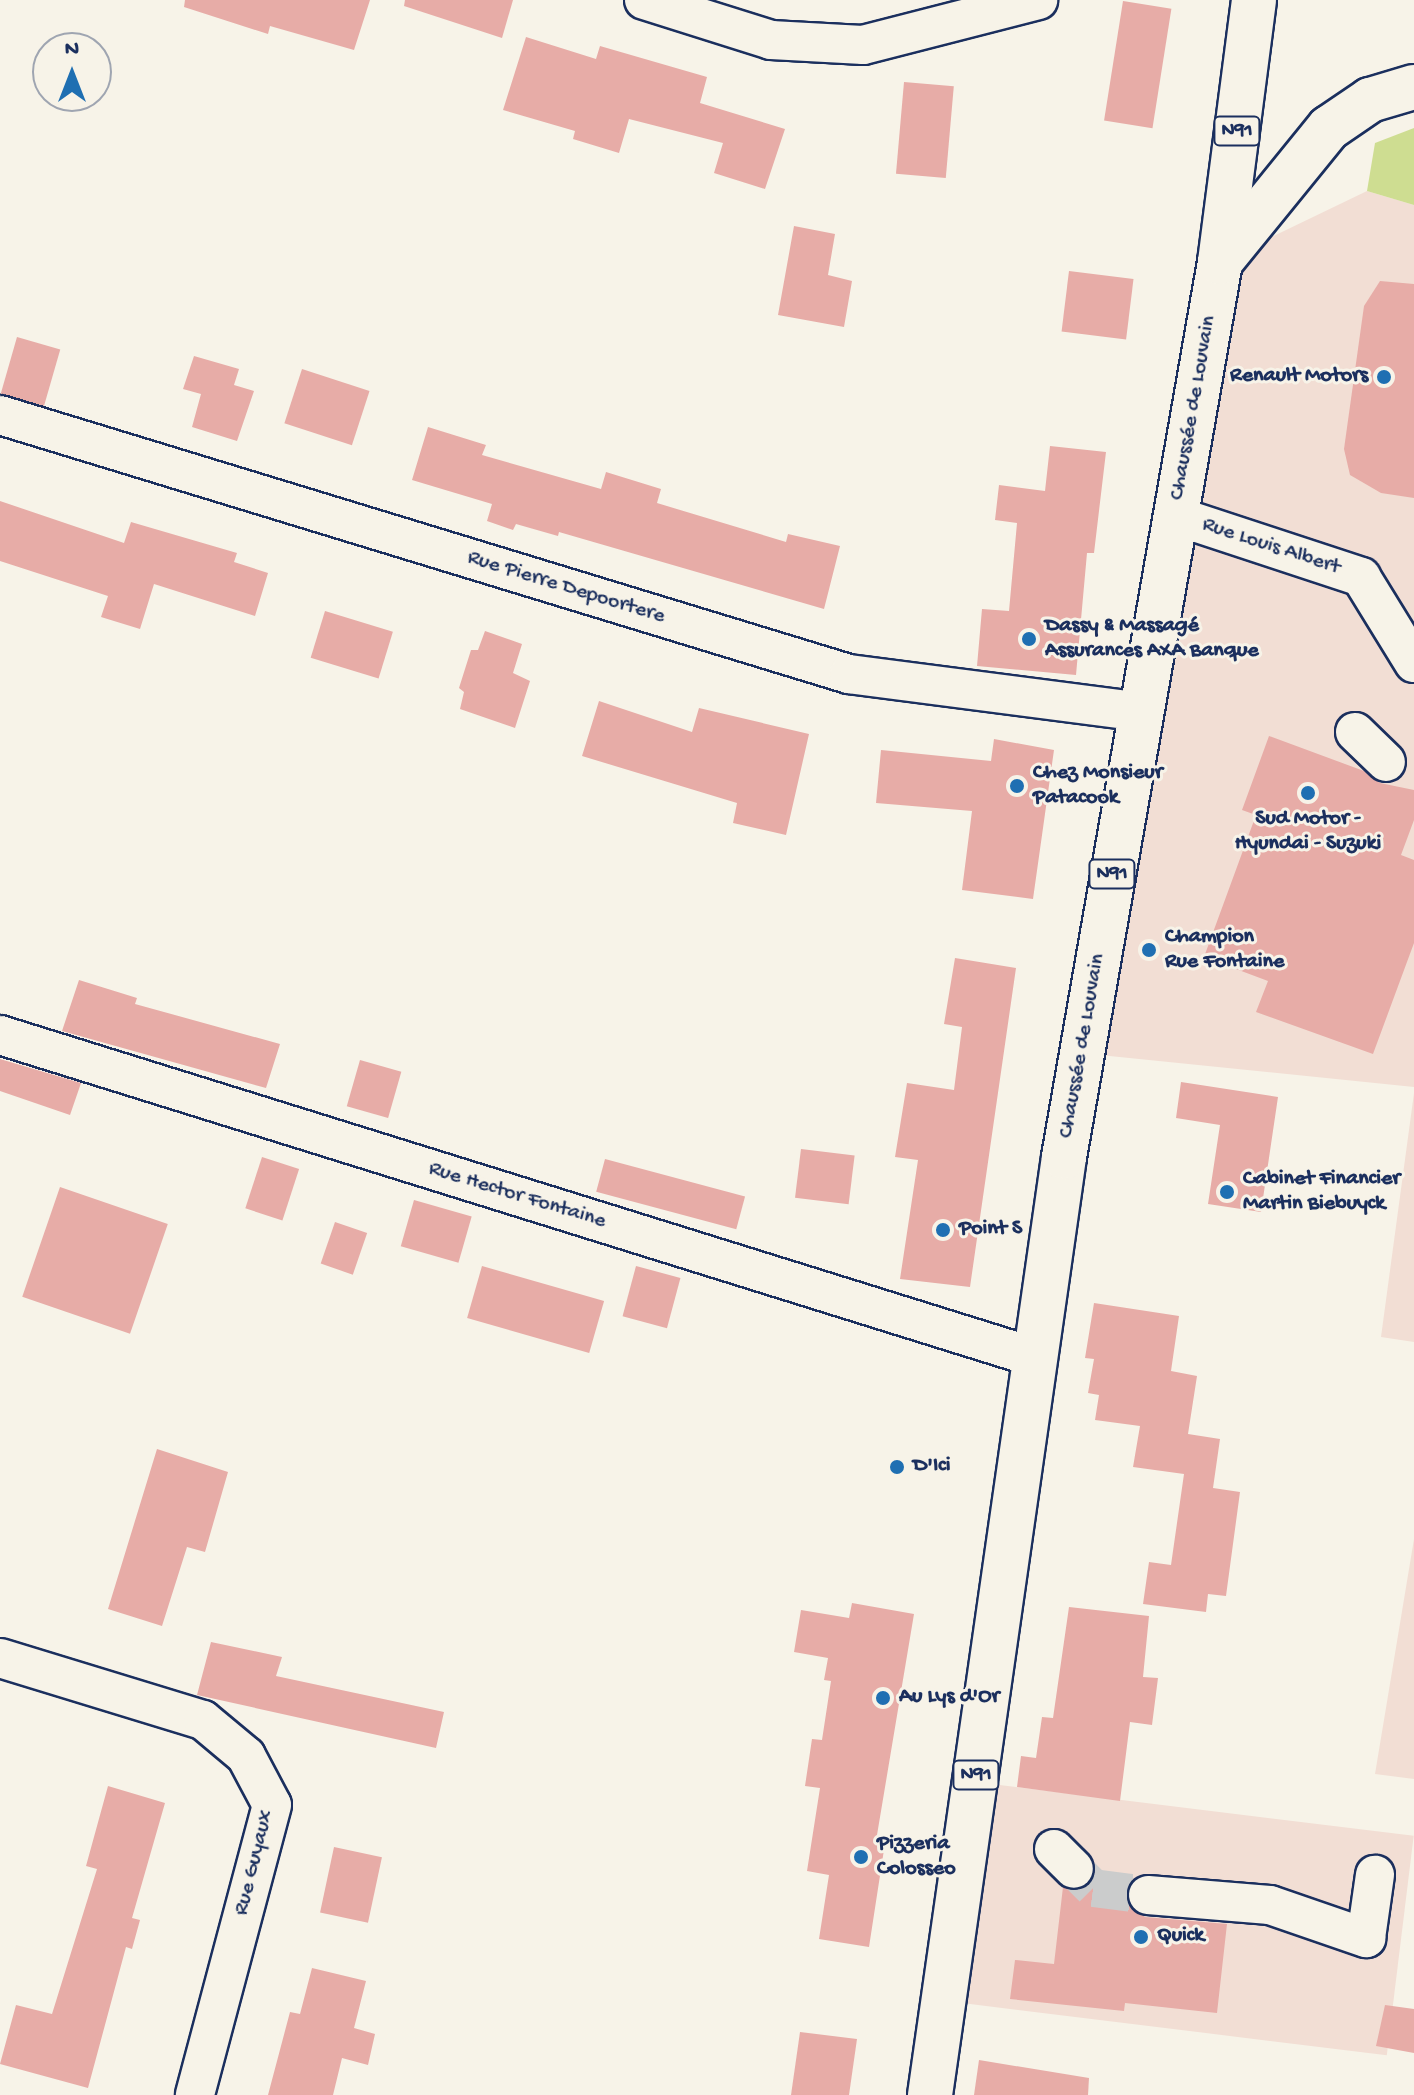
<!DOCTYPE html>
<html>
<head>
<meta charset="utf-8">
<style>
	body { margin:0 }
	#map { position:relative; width:1414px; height:2095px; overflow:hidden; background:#f7f3e8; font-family:"Gochi Hand",sans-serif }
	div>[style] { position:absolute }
	.built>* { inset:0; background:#f2ded4; transform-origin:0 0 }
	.green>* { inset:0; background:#cedd91 }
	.building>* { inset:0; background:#e7aca7; transform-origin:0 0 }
	.minor-tunnel>* { height:38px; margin-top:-19px; transform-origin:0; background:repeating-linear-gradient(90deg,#cbcccc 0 38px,transparent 0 57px) }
	.roads { filter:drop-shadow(2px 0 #1b2f5e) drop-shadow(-2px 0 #1b2f5e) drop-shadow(0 2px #1b2f5e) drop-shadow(0 -2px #1b2f5e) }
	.minor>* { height:38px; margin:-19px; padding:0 19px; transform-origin:19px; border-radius:19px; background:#f7f3e8 }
	.major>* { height:44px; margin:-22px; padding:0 22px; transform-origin:22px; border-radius:22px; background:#f7f3e8 }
	.highway>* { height:44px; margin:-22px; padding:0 22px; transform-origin:22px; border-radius:22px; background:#f7f3e8 }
	.dots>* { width:22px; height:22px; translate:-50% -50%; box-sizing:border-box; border:4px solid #f7f3e8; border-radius:50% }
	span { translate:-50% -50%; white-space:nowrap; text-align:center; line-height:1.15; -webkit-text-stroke:6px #f7f3e8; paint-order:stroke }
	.shield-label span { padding:2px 6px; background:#f7f3e8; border:2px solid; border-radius:6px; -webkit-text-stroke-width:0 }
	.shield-label { font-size:20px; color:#1b2f5e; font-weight:700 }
	.poi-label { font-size:22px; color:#1b2f5e; font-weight:700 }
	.right { translate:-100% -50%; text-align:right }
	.left { translate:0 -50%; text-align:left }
	.street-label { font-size:22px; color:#1b2f5e }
	.north { position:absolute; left:32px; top:32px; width:80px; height:80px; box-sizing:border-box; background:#f7f3e8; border:2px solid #9fa5b1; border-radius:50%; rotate:0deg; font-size:22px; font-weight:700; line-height:32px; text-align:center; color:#1b2f5e }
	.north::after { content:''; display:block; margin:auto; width:28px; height:36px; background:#1f6fb2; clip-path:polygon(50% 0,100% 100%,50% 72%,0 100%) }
</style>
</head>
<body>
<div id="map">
	<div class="built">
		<div style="clip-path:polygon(1367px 191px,1414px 205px,1414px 1087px,1080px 1053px,1220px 262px)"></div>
		<div style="clip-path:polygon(1414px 1093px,1414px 1342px,1381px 1337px)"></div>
		<div style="clip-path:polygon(1414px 1539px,1414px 1779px,1375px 1774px)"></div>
		<div style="left:975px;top:1782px;width:442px;height:221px;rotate:7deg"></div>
	</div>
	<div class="green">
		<div style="clip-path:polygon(1414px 128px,1414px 205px,1367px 191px,1375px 143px)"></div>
	</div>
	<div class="building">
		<div style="clip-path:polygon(185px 0,370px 0,354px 50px,270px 26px,268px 34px,184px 7px)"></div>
		<div style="clip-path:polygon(405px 0,513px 0,502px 38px,404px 6px)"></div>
		<div style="left:1123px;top:1px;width:49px;height:121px;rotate:9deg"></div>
		<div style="clip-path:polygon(526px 37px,596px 59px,600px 46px,707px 77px,700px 103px,785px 129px,765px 189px,714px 173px,723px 143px,629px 119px,619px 153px,573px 139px,575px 131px,503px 110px)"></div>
		<div style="left:904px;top:82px;width:50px;height:92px;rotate:5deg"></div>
		<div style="clip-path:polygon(794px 226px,835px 234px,828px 275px,852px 281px,844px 327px,778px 315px)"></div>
		<div style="left:1069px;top:271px;width:65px;height:61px;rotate:7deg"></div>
		<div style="clip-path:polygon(1380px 281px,1414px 284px,1414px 498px,1381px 493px,1350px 475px,1344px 449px,1364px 306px)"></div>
		<div style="left:17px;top:337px;width:45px;height:59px;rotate:16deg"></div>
		<div style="clip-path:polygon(194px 356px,239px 369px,234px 385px,254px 391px,237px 441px,192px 427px,201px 394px,183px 389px)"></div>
		<div style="left:302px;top:369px;width:71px;height:57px;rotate:18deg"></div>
		<div style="clip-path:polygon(428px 427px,486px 445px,482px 455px,601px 489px,606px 472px,661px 489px,657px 503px,786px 542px,788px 534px,840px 546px,824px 609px,559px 532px,558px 536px,516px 524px,513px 530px,487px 521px,492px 504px,412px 480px)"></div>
		<div style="clip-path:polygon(1050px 446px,1106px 452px,1094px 553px,1087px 553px,1076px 675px,977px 666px,982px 609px,1009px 611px,1017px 523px,995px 520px,999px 485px,1045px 491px)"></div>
		<div style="clip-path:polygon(0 501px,124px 543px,131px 522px,237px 553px,234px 562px,268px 573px,255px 616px,154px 584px,140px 629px,101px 617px,108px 596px,0 561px)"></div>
		<div style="left:325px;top:611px;width:71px;height:49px;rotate:17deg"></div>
		<div style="clip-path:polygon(485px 631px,522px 644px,513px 673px,530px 681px,515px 728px,460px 709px,464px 692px,459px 688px,471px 650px,478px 650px)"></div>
		<div style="clip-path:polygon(599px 701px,692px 732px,699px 708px,809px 734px,786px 835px,733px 823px,737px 803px,582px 756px)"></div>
		<div style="clip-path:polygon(1269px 736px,1364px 771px,1380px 783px,1414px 790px,1414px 820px,1401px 855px,1414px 860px,1414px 943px,1373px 1054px,1256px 1012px,1268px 981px,1204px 957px,1256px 815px,1242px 810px)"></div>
		<div style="clip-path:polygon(994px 739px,1054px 750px,1033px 899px,962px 890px,972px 811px,876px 803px,881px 750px,991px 761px)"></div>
		<div style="clip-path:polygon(955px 958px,1016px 968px,970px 1287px,900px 1279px,918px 1160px,895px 1157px,907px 1083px,954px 1090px,962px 1027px,944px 1024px)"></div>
		<div style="clip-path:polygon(79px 980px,137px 998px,135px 1004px,280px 1044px,266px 1088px,62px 1031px)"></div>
		<div style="clip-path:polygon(0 1059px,81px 1083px,70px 1115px,0 1091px)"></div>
		<div style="left:360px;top:1060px;width:43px;height:48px;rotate:16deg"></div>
		<div style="clip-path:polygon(1181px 1082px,1278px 1097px,1261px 1212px,1208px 1204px,1220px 1125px,1176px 1118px)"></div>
		<div style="left:801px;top:1149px;width:54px;height:49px;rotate:7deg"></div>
		<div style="left:262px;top:1157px;width:39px;height:54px;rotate:18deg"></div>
		<div style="left:605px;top:1159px;width:145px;height:34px;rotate:15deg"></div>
		<div style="left:60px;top:1187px;width:114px;height:116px;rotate:19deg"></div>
		<div style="left:414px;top:1200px;width:60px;height:48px;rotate:16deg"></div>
		<div style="left:335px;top:1222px;width:34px;height:44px;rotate:19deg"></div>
		<div style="left:482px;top:1266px;width:127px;height:54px;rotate:16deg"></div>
		<div style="left:636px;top:1266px;width:46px;height:52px;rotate:15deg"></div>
		<div style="clip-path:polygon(1094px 1303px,1179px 1316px,1171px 1371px,1197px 1376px,1188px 1434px,1220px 1439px,1213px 1488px,1240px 1492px,1226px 1596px,1208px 1594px,1206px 1612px,1143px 1604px,1149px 1562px,1171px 1565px,1184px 1474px,1133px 1467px,1140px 1426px,1095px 1420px,1099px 1395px,1088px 1393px,1094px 1359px,1085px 1358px)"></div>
		<div style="clip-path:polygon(157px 1449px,228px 1472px,205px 1552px,187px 1547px,162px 1626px,108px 1609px)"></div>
		<div style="clip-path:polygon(852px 1603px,914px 1614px,876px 1841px,885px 1843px,869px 1947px,819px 1939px,829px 1875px,807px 1871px,820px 1788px,805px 1786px,812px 1739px,822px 1740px,831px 1681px,824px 1680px,828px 1658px,794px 1652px,801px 1610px,849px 1618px)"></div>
		<div style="clip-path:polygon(1069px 1607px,1149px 1616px,1143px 1677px,1158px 1678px,1152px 1725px,1130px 1722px,1120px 1801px,1017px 1787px,1021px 1756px,1036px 1758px,1042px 1717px,1053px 1718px)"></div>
		<div style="clip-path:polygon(211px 1642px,282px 1657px,276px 1676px,444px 1712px,436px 1748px,197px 1695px)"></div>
		<div style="clip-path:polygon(108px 1786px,165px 1803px,132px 1918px,140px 1920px,132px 1949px,126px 1947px,88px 2088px,0 2064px,16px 2005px,52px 2014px,97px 1869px,86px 1866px)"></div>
		<div style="left:334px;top:1847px;width:49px;height:67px;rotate:12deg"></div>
		<div style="clip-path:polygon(1094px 1877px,1131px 1882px,1128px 1904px,1145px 1917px,1227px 1924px,1217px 2013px,1125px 2003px,1124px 2011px,1010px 1999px,1015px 1960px,1054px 1964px,1063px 1887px,1080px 1890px)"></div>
		<div style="clip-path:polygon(312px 1968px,366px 1981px,354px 2028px,375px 2034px,368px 2065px,342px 2058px,333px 2095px,268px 2095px,290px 2012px,300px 2014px)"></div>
		<div style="clip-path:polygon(1385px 2005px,1414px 2009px,1414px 2053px,1376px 2046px)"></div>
		<div style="clip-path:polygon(800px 2032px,857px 2039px,849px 2095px,791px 2095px)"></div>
		<div style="clip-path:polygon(979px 2060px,1089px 2078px,1088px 2095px,974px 2095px)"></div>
	</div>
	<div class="minor-tunnel">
		<div style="left:1074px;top:1869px;width:27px;rotate:45deg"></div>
		<div style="left:1093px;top:1888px;width:55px;rotate:7.3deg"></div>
	</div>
	<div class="roads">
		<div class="minor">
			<div style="left:644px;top:0;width:133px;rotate:17.5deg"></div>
			<div style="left:771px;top:40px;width:92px;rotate:3.1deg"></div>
			<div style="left:863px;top:45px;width:181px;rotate:-14.4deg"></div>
			<div style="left:0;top:415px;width:888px;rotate:16.97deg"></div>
			<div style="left:849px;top:674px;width:295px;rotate:7.4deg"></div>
			<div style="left:1176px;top:516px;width:195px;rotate:18.2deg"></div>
			<div style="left:1361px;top:577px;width:101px;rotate:58.4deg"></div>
			<div style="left:1355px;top:732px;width:43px;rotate:44.1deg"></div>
			<div style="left:0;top:1035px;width:1083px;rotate:17.3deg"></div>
			<div style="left:0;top:1658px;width:212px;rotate:17deg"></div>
			<div style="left:203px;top:1720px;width:56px;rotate:39.9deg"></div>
			<div style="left:246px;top:1756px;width:55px;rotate:62deg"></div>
			<div style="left:272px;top:1805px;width:300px;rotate:104.9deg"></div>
			<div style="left:1054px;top:1849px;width:28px;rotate:45deg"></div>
			<div style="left:1148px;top:1895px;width:122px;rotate:4.7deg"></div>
			<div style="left:1270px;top:1905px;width:102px;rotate:19deg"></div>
			<div style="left:1366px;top:1938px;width:64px;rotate:-81.9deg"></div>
		</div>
		<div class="major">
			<div style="left:930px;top:2095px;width:948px;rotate:-81.87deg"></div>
			<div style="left:1064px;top:1157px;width:908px;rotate:-80.11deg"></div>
			<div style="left:1220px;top:262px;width:264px;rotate:-82.6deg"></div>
		</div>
		<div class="highway">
			<div style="left:1220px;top:262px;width:173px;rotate:-50.9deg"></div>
			<div style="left:1329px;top:128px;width:50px;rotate:-34.3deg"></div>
			<div style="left:1370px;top:100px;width:46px;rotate:-16.5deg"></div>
		</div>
	</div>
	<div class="dots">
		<div style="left:1384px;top:377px;background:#1f6fb2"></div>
		<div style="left:1029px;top:639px;background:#1f6fb2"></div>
		<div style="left:1017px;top:786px;background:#1f6fb2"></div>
		<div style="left:1308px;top:793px;background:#1f6fb2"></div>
		<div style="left:1149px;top:950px;background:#1f6fb2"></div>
		<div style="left:1227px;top:1192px;background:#1f6fb2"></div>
		<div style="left:943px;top:1230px;background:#1f6fb2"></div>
		<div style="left:897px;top:1467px;background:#1f6fb2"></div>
		<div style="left:883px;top:1698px;background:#1f6fb2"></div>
		<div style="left:861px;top:1857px;background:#1f6fb2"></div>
		<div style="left:1141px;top:1937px;background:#1f6fb2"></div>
	</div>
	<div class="shield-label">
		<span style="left:1237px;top:131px">N91</span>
		<span style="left:1112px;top:874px">N91</span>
		<span style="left:976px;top:1775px">N91</span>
	</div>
	<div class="poi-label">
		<span class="right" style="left:1368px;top:377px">Renault Motors</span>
		<span class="left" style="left:1045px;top:639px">Dassy &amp; Massagé<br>Assurances AXA Banque</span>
		<span class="left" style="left:1033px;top:786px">Chez Monsieur<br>Patacook</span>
		<span style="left:1308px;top:832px">Sud Motor -<br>Hyundai - Suzuki</span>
		<span class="left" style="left:1165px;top:950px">Champion<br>Rue Fontaine</span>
		<span class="left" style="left:1243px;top:1192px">Cabinet Financier<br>Martin Biebuyck</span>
		<span class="left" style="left:959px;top:1230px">Point S</span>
		<span class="left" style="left:913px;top:1467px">D'Ici</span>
		<span class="left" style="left:899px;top:1698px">Au Lys d'Or</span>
		<span class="left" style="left:877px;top:1857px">Pizzeria<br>Colosseo</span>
		<span class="left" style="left:1157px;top:1937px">Quick</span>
	</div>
	<div class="street-label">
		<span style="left:1194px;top:408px;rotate:-80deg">Chaussée de Louvain</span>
		<span style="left:1271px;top:547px;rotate:18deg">Rue Louis Albert</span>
		<span style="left:566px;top:588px;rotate:17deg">Rue Pierre Depoortere</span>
		<span style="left:1083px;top:1046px;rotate:-80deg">Chaussée de Louvain</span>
		<span style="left:517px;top:1196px;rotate:17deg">Rue Hector Fontaine</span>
		<span style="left:255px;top:1863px;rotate:-76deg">Rue Guyaux</span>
	</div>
	<div class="north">N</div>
</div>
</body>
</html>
